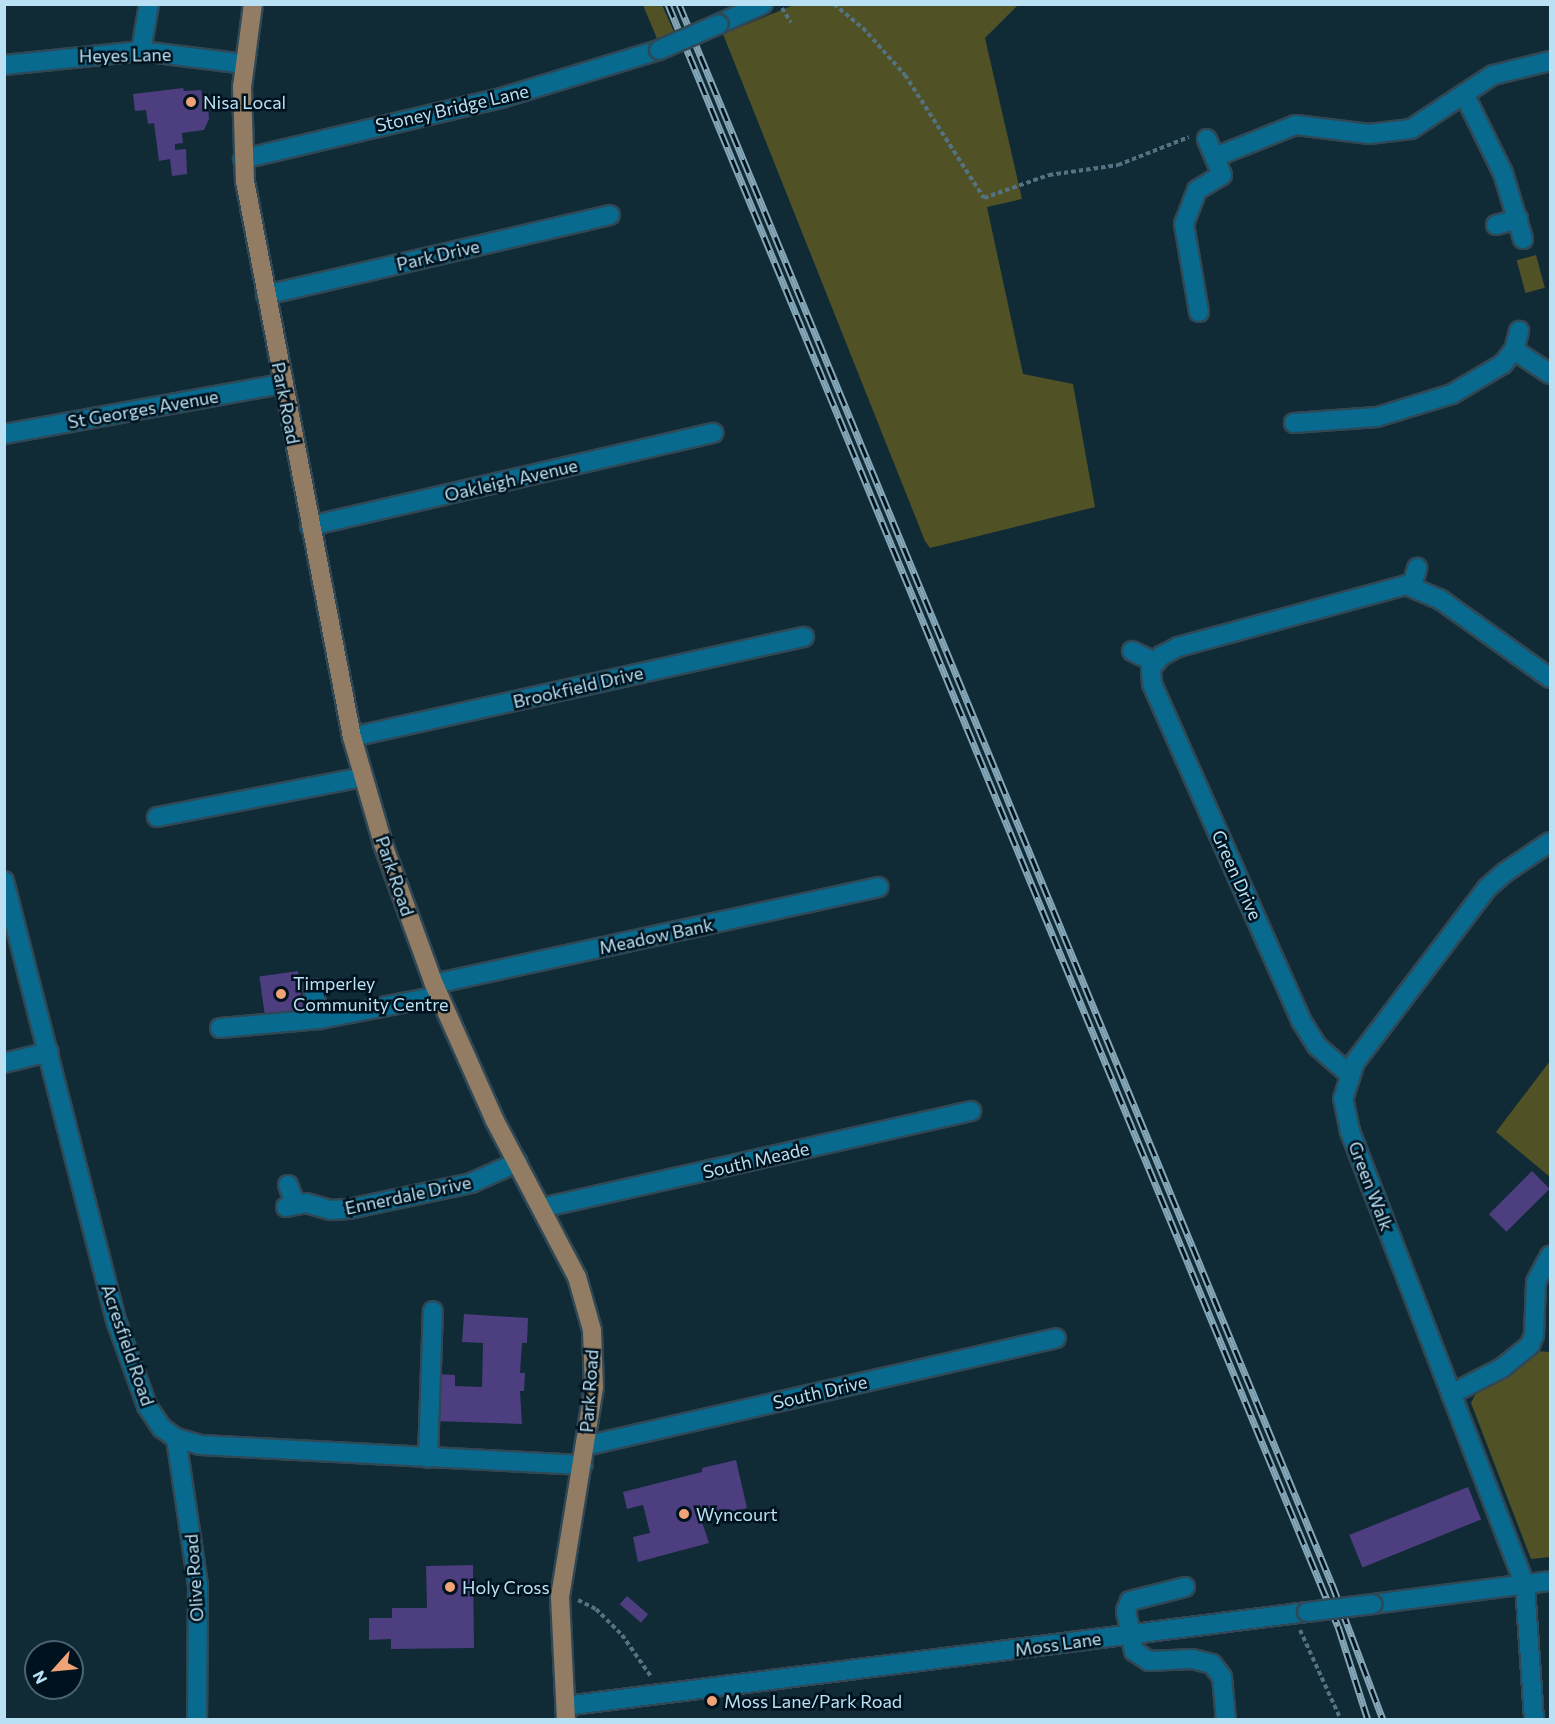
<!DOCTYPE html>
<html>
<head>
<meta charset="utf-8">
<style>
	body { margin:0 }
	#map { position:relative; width:1555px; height:1724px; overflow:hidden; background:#102a36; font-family:Commissioner,sans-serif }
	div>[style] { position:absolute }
	.green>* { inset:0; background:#505225; transform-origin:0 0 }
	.building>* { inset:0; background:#4c3e7f; transform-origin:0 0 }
	.path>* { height:4px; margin-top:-2px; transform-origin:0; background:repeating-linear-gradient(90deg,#547382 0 4.5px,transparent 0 7.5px) }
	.roads { filter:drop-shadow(2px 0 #304855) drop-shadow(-2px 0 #304855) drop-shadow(0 2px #304855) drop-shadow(0 -2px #304855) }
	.minor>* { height:18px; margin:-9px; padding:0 9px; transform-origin:9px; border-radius:9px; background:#086a8e }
	.major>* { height:18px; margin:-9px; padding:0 9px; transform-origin:9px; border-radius:9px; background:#927c64 }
	.rail>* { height:7px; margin-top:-3.5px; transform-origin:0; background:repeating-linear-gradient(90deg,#00121d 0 14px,#85a7b8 0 28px); box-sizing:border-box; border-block:2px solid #85a7b8 }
	.bridges { filter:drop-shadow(2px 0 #304855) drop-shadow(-2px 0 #304855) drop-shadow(0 2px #304855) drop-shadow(0 -2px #304855) }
	.minor-bridge>* { height:18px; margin:-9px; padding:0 9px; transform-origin:9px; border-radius:9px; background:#086a8e }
	.dots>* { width:16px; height:16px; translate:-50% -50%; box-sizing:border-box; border:3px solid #00121d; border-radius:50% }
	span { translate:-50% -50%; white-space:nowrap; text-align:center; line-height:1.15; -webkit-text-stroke:5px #00121d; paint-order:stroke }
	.street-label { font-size:18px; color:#bae0f4 }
	.poi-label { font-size:18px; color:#bae0f4 }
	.left { translate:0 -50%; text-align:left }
	.frame { position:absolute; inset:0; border:6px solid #bae0f4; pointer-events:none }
	.north { position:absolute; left:24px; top:1640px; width:60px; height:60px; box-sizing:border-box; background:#00121d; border:2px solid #4a6473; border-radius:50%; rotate:243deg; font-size:16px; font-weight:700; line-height:24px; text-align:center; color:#bae0f4 }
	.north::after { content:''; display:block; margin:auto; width:21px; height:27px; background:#efa377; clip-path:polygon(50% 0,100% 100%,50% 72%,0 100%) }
</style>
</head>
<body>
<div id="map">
	<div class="green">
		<div style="clip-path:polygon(643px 5px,662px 5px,675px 34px,658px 41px)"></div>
		<div style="clip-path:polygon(794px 5px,1018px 5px,985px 38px,1022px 199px,987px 207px,1023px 374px,1073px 384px,1095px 507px,930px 548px,925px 541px,723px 34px)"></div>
		<div style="left:1536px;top:255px;width:34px;height:20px;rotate:75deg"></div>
		<div style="clip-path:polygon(1550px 1061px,1550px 1177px,1496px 1132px)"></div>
		<div style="clip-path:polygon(1536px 1351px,1550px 1352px,1550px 1557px,1531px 1559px,1471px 1403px,1475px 1395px,1517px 1369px)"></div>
	</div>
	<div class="building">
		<div style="clip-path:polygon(183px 88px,184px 91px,201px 90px,202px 94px,207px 94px,209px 119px,204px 130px,182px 133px,183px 143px,175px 144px,175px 150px,186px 149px,187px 174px,172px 176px,170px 159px,159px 161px,154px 123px,148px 124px,146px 110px,135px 111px,133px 94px)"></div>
		<div style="left:298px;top:971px;width:41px;height:39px;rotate:82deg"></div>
		<div style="left:1532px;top:1171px;width:25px;height:61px;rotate:45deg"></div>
		<div style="clip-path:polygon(464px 1314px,528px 1318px,527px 1343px,522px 1343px,520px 1373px,525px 1373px,524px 1391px,520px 1391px,522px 1424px,433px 1421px,435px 1374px,455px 1375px,455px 1386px,482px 1387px,483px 1343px,462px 1342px)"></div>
		<div style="clip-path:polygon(736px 1460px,747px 1508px,701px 1519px,709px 1543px,638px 1562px,633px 1537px,650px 1533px,643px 1505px,627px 1509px,623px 1492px,702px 1472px,702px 1468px)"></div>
		<div style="left:1468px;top:1487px;width:35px;height:128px;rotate:68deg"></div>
		<div style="clip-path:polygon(473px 1565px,474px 1648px,391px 1649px,391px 1639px,369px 1640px,369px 1618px,392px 1618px,392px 1608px,427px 1608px,426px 1566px)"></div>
		<div style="left:627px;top:1596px;width:28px;height:11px;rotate:41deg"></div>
	</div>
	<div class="path">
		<div style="left:834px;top:4px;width:38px;rotate:40deg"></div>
		<div style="left:863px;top:28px;width:63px;rotate:48.2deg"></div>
		<div style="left:905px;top:75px;width:146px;rotate:57.3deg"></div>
		<div style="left:984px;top:198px;width:69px;rotate:-19.5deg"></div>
		<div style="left:1049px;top:175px;width:70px;rotate:-8.2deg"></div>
		<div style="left:1118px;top:165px;width:76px;rotate:-21.5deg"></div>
		<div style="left:782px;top:8px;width:17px;rotate:59deg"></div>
		<div style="left:578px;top:1600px;width:20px;rotate:27deg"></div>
		<div style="left:596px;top:1609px;width:37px;rotate:45deg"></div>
		<div style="left:622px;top:1635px;width:52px;rotate:55.1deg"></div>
		<div style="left:1300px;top:1630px;width:99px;rotate:65.5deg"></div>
	</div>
	<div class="roads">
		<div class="minor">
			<div style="left:719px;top:24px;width:48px;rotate:-24.4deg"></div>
			<div style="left:141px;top:51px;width:48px;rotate:-80.3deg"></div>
			<div style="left:4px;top:65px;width:138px;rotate:-5.8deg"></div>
			<div style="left:141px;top:51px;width:105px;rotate:7.1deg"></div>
			<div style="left:1464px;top:94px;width:88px;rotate:63.7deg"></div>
			<div style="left:1503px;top:173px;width:69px;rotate:73.1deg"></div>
			<div style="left:1215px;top:157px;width:87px;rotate:-21.6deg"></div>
			<div style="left:1296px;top:125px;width:74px;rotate:7deg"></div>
			<div style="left:1369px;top:134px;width:42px;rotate:-6.8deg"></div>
			<div style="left:1411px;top:129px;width:98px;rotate:-33.4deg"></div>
			<div style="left:1493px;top:75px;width:59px;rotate:-13.8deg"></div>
			<div style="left:243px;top:159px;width:265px;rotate:-13.3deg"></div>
			<div style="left:501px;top:98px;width:165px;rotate:-16.9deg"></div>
			<div style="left:1496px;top:225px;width:23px;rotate:-15deg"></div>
			<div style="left:266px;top:295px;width:353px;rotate:-13.1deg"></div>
			<div style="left:1199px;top:312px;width:89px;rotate:-99.7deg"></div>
			<div style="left:1184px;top:224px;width:36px;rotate:-69deg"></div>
			<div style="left:1197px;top:190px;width:29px;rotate:-31deg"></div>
			<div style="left:1222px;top:175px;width:39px;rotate:-113deg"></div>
			<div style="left:1514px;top:350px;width:43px;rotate:33.7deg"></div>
			<div style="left:1294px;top:423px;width:83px;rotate:-4.1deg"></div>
			<div style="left:1377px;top:417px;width:78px;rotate:-17deg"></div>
			<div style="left:1452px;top:394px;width:59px;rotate:-30.5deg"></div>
			<div style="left:1503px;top:364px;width:18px;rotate:-52deg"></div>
			<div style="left:1514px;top:350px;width:20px;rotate:-75deg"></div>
			<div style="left:4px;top:434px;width:282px;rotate:-10.2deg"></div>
			<div style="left:310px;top:526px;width:414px;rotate:-13deg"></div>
			<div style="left:1412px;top:586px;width:19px;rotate:-74deg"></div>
			<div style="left:1132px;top:651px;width:25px;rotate:26deg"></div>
			<div style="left:352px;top:737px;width:463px;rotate:-12.5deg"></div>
			<div style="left:157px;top:817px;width:210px;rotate:-11deg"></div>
			<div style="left:4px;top:881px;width:456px;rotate:75.7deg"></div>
			<div style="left:117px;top:1323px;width:88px;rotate:70.1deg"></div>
			<div style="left:147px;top:1406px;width:27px;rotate:56deg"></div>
			<div style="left:162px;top:1428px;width:17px;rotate:36deg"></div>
			<div style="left:176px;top:1438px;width:25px;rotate:16deg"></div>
			<div style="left:200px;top:1445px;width:383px;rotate:3deg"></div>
			<div style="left:434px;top:984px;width:455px;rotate:-12.3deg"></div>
			<div style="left:313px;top:989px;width:31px;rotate:77deg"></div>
			<div style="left:220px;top:1028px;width:100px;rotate:-5.1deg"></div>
			<div style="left:320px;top:1019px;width:120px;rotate:-11deg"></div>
			<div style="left:4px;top:1063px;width:46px;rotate:-13.7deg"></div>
			<div style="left:1349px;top:1074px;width:43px;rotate:-138.8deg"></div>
			<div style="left:1317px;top:1046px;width:31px;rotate:-122deg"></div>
			<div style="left:1301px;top:1020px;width:368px;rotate:-113.9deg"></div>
			<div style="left:1152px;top:684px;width:16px;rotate:-94deg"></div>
			<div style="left:1151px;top:668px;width:16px;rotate:-50deg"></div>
			<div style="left:1161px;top:656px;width:19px;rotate:-28deg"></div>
			<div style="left:1178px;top:647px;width:236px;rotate:-15.2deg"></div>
			<div style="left:1406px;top:585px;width:38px;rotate:23deg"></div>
			<div style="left:1441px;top:600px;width:134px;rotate:35.6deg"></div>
			<div style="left:288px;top:1185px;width:19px;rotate:69deg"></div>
			<div style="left:286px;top:1207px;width:20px;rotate:-11deg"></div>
			<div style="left:306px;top:1203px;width:26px;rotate:16deg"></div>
			<div style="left:331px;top:1210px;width:18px;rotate:-3deg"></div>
			<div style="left:349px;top:1209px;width:125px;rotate:-12deg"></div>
			<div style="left:471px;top:1183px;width:51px;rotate:-24.1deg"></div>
			<div style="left:541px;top:1208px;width:441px;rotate:-12.7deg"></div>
			<div style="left:1451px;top:1394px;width:57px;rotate:-27deg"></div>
			<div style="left:1502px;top:1368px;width:36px;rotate:-39deg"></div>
			<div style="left:1530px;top:1345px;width:11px;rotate:-68deg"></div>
			<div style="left:1534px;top:1335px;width:53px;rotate:-87.8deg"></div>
			<div style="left:1536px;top:1282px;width:30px;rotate:-62deg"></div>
			<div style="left:176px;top:1438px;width:149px;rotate:81.5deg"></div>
			<div style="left:198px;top:1585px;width:135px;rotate:90.4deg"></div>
			<div style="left:585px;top:1446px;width:483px;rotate:-12.9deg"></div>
			<div style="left:428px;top:1458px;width:147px;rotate:-88.1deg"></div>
			<div style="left:1185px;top:1587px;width:57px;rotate:165.7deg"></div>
			<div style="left:1130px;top:1601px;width:11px;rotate:112deg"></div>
			<div style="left:1126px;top:1611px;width:41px;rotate:78.7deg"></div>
			<div style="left:1134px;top:1651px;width:18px;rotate:34deg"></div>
			<div style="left:1149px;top:1661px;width:43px;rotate:-2.7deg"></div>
			<div style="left:1192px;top:1659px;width:21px;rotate:14deg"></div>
			<div style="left:1212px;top:1664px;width:16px;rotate:52deg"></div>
			<div style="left:1222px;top:1677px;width:43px;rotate:84.7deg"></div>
			<div style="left:1373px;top:1604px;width:178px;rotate:-7.4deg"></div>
			<div style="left:565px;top:1706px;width:748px;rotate:-7.22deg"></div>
			<div style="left:1534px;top:1720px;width:135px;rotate:-93.8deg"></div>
			<div style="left:1525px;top:1585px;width:487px;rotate:-111.1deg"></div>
			<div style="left:1350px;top:1131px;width:33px;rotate:-102deg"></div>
			<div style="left:1343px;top:1099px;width:39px;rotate:-72deg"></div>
			<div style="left:1355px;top:1062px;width:218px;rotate:-52.8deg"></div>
			<div style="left:1487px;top:888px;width:23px;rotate:-41deg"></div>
			<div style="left:1504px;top:873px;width:55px;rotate:-34deg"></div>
		</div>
		<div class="major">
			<div style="left:253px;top:4px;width:84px;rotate:97.5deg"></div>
			<div style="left:242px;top:87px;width:94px;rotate:88.2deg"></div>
			<div style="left:245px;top:181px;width:566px;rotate:79.11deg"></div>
			<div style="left:352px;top:737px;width:111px;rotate:73.8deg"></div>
			<div style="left:383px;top:844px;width:149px;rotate:70deg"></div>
			<div style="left:434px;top:984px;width:148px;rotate:66deg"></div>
			<div style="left:494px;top:1119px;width:178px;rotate:62.3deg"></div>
			<div style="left:577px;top:1277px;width:55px;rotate:74.2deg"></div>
			<div style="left:592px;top:1330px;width:57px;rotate:88deg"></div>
			<div style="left:594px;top:1387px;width:213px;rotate:99.2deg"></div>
			<div style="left:560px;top:1597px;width:123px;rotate:87.2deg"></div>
		</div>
	</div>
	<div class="rail">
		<div style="left:668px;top:4px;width:1755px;rotate:67.56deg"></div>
		<div style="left:1338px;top:1626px;width:99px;rotate:72.3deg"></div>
		<div style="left:679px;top:4px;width:1710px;rotate:67.55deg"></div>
		<div style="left:1332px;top:1584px;width:145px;rotate:69.4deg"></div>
	</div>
	<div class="bridges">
		<div class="minor-bridge">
			<div style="left:659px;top:50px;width:65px;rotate:-23.4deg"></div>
			<div style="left:1307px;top:1612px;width:66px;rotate:-6.9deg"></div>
		</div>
	</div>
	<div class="dots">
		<div style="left:191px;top:102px;background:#efa377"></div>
		<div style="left:281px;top:994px;background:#efa377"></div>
		<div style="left:684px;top:1514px;background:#efa377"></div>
		<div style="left:450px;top:1587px;background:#efa377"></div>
		<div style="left:712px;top:1701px;background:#efa377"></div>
	</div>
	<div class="street-label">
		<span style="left:125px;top:55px;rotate:-1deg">Heyes Lane</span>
		<span style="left:452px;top:108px;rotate:-13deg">Stoney Bridge Lane</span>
		<span style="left:438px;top:255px;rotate:-13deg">Park Drive</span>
		<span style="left:286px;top:403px;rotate:79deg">Park Road</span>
		<span style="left:143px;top:409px;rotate:-10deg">St Georges Avenue</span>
		<span style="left:511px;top:480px;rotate:-13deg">Oakleigh Avenue</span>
		<span style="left:578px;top:687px;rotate:-13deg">Brookfield Drive</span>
		<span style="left:1237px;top:875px;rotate:66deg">Green Drive</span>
		<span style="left:395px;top:876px;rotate:71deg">Park Road</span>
		<span style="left:656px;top:936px;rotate:-12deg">Meadow Bank</span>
		<span style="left:756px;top:1160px;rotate:-13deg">South Meade</span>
		<span style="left:1371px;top:1186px;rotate:69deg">Green Walk</span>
		<span style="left:408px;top:1195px;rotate:-12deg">Ennerdale Drive</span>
		<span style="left:128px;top:1345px;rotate:71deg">Acresfield Road</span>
		<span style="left:589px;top:1391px;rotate:-86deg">Park Road</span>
		<span style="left:820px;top:1392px;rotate:-13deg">South Drive</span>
		<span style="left:194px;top:1578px;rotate:-94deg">Olive Road</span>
		<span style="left:1058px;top:1644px;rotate:-8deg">Moss Lane</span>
	</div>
	<div class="poi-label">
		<span class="left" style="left:203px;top:102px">Nisa Local</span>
		<span class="left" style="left:293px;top:994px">Timperley<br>Community Centre</span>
		<span class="left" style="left:696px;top:1514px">Wyncourt</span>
		<span class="left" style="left:462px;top:1587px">Holy Cross</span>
		<span class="left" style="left:724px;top:1701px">Moss Lane/Park Road</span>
	</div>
	<div class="frame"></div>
	<div class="north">N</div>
</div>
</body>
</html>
